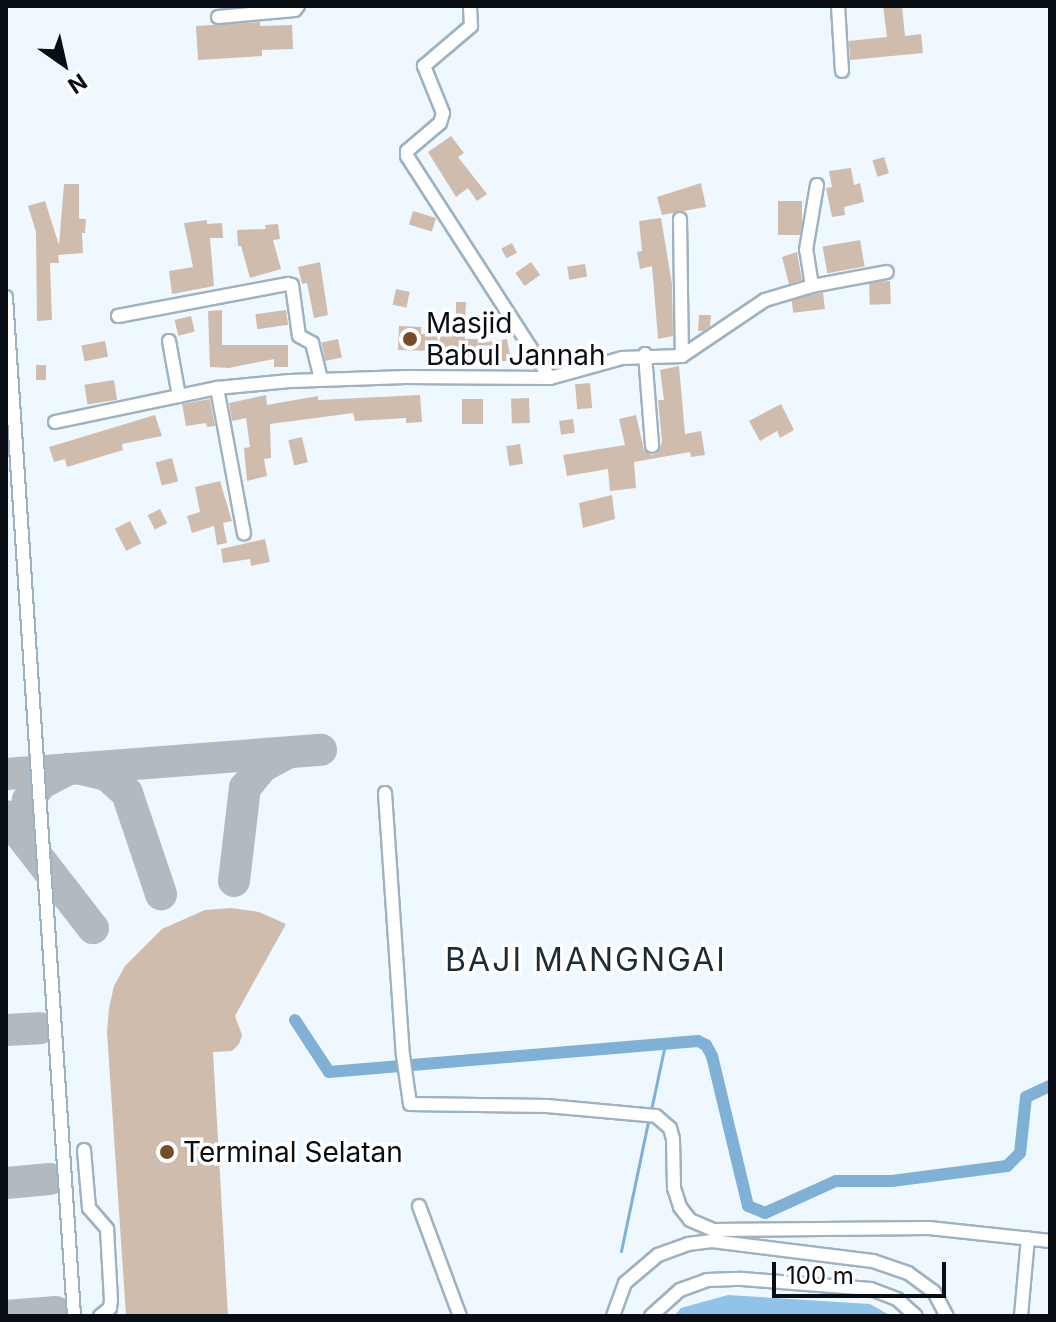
<!DOCTYPE html>
<html>
<head>
<meta charset="utf-8">
<style>
	body { margin:0 }
	#map { position:relative; width:1056px; height:1322px; overflow:hidden; background:#eff8ff; font-family:Inter,sans-serif }
	div>[style] { position:absolute }
	.forest>* { inset:0; background:#90c3e9 }
	.stream>* { height:3px; margin:-1.5px; padding:0 1.5px; transform-origin:1.5px; border-radius:1.5px; background:#7fb1d6 }
	.canal>* { height:12px; margin:-6px; padding:0 6px; transform-origin:6px; border-radius:6px; background:#7fb1d6 }
	.taxiway>* { height:32px; margin:-16px; padding:0 16px; transform-origin:16px; border-radius:16px; background:#b2bac0 }
	.building>* { inset:0; background:#d0bcac; transform-origin:0 0 }
	.roads { filter:drop-shadow(2px 0 #9eb2c2) drop-shadow(-2px 0 #9eb2c2) drop-shadow(0 2px #9eb2c2) drop-shadow(0 -2px #9eb2c2) }
	.minor>* { height:12px; margin:-6px; padding:0 6px; transform-origin:6px; border-radius:6px; background:#fff }
	.dots>* { width:22px; height:22px; translate:-50% -50%; box-sizing:border-box; border:4px solid #fff; border-radius:50% }
	span { translate:-50% -50%; white-space:nowrap; text-align:center; line-height:1.15; -webkit-text-stroke:7px #fff; paint-order:stroke }
	.poi-label { font-size:28px; color:#080e14 }
	.left { translate:0 -50%; text-align:left }
	.quarter-label { font-size:32px; color:#1b2c38; letter-spacing:2px }
	.frame { position:absolute; inset:0; border:8px solid #080e14; pointer-events:none }
	.north { position:absolute; left:24px; top:24px; width:80px; height:80px; -webkit-text-stroke:6px #fff; paint-order:stroke; rotate:146deg; font-size:22px; font-weight:700; line-height:32px; text-align:center; color:#080e14 }
	.north::after { content:''; display:block; margin:auto; width:28px; height:36px; background:#080e14; clip-path:polygon(50% 0,100% 100%,50% 72%,0 100%) }
	.scale { position:absolute; left:772px; top:1262px; width:174px; height:36px; box-sizing:border-box; border:4px solid #080e14; border-top:0; padding-left:10px; font-size:24px; line-height:28px; white-space:nowrap; color:#080e14; -webkit-text-stroke:6px #fff; paint-order:stroke }
</style>
</head>
<body>
<div id="map">
	<div class="forest">
		<div style="clip-path:polygon(728px 1295px,870px 1304px,891px 1316px,674px 1316px,681px 1308px)"></div>
	</div>
	<div class="stream">
		<div style="left:651px;top:1110px;width:67px;rotate:-78deg"></div>
		<div style="left:621px;top:1251px;width:137px;rotate:-78.2deg"></div>
	</div>
	<div class="canal">
		<div style="left:295px;top:1020px;width:62px;rotate:56.8deg"></div>
		<div style="left:329px;top:1072px;width:370px;rotate:-4.8deg"></div>
		<div style="left:698px;top:1041px;width:9px;rotate:27deg"></div>
		<div style="left:706px;top:1045px;width:13px;rotate:61deg"></div>
		<div style="left:712px;top:1056px;width:154px;rotate:76.5deg"></div>
		<div style="left:748px;top:1206px;width:18px;rotate:22deg"></div>
		<div style="left:765px;top:1213px;width:78px;rotate:-24.3deg"></div>
		<div style="left:836px;top:1181px;width:56px"></div>
		<div style="left:892px;top:1181px;width:116px;rotate:-7.4deg"></div>
		<div style="left:1007px;top:1166px;width:18px;rotate:-45deg"></div>
		<div style="left:1020px;top:1153px;width:56px;rotate:-83.9deg"></div>
		<div style="left:1026px;top:1097px;width:26px;rotate:-25deg"></div>
	</div>
	<div class="taxiway">
		<div style="left:85px;top:770px;width:23px;rotate:13deg"></div>
		<div style="left:107px;top:775px;width:27px;rotate:42deg"></div>
		<div style="left:127px;top:793px;width:107px;rotate:71.4deg"></div>
		<div style="left:6px;top:774px;width:316px;rotate:-4.4deg"></div>
		<div style="left:6px;top:816px;width:142px;rotate:52.2deg"></div>
		<div style="left:27px;top:840px;width:23px;rotate:-97deg"></div>
		<div style="left:24px;top:817px;width:17px;rotate:-77deg"></div>
		<div style="left:28px;top:800px;width:22px;rotate:-51deg"></div>
		<div style="left:42px;top:783px;width:30px;rotate:-28deg"></div>
		<div style="left:234px;top:881px;width:94px;rotate:-83.3deg"></div>
		<div style="left:245px;top:788px;width:28px;rotate:-51deg"></div>
		<div style="left:263px;top:766px;width:26px;rotate:-28deg"></div>
		<div style="left:6px;top:1030px;width:34px;rotate:-3deg"></div>
		<div style="left:6px;top:1183px;width:44px;rotate:-5.2deg"></div>
		<div style="left:6px;top:1316px;width:50px;rotate:-4.6deg"></div>
	</div>
	<div class="building">
		<div style="clip-path:polygon(883px 6px,902px 6px,905px 36px,921px 34px,923px 53px,850px 60px,849px 41px,887px 37px)"></div>
		<div style="clip-path:polygon(260px 22px,260px 26px,292px 25px,293px 49px,262px 50px,262px 56px,198px 60px,196px 26px)"></div>
		<div style="clip-path:polygon(451px 136px,464px 153px,458px 157px,487px 194px,477px 201px,468px 188px,456px 197px,428px 152px)"></div>
		<div style="left:884px;top:157px;width:17px;height:12px;rotate:73deg"></div>
		<div style="clip-path:polygon(851px 168px,854px 185px,860px 183px,864px 202px,844px 207px,845px 215px,832px 217px,826px 188px,832px 187px,829px 171px)"></div>
		<div style="clip-path:polygon(701px 183px,706px 207px,662px 215px,657px 197px)"></div>
		<div style="clip-path:polygon(64px 184px,79px 184px,79px 219px,86px 219px,85px 233px,82px 233px,83px 253px,58px 255px,59px 263px,50px 263px,52px 320px,37px 321px,36px 232px,28px 206px,45px 201px,59px 245px)"></div>
		<div style="left:778px;top:201px;width:24px;height:34px"></div>
		<div style="left:413px;top:211px;width:24px;height:14px;rotate:17deg"></div>
		<div style="clip-path:polygon(661px 218px,672px 284px,673px 336px,658px 339px,652px 266px,640px 269px,637px 252px,642px 251px,639px 221px)"></div>
		<div style="clip-path:polygon(207px 220px,207px 224px,222px 223px,223px 238px,210px 238px,214px 286px,172px 294px,169px 271px,193px 267px,184px 223px)"></div>
		<div style="clip-path:polygon(278px 224px,280px 239px,273px 240px,281px 269px,250px 278px,241px 246px,238px 246px,237px 230px,266px 229px,265px 225px)"></div>
		<div style="left:860px;top:240px;width:27px;height:38px;rotate:80deg"></div>
		<div style="left:512px;top:243px;width:11px;height:12px;rotate:63deg"></div>
		<div style="clip-path:polygon(797px 252px,802px 280px,789px 284px,782px 257px)"></div>
		<div style="clip-path:polygon(320px 262px,328px 315px,314px 318px,307px 283px,302px 284px,298px 267px)"></div>
		<div style="left:531px;top:262px;width:16px;height:19px;rotate:55deg"></div>
		<div style="left:585px;top:264px;width:13px;height:18px;rotate:81deg"></div>
		<div style="left:890px;top:281px;width:23px;height:21px;rotate:88deg"></div>
		<div style="left:396px;top:289px;width:14px;height:16px;rotate:12deg"></div>
		<div style="left:823px;top:293px;width:16px;height:32px;rotate:83deg"></div>
		<div style="clip-path:polygon(456px 302px,466px 302px,465px 320px,456px 318px)"></div>
		<div style="clip-path:polygon(222px 310px,222px 345px,288px 345px,288px 367px,274px 367px,274px 359px,229px 368px,210px 367px,208px 311px)"></div>
		<div style="left:286px;top:310px;width:15px;height:31px;rotate:82deg"></div>
		<div style="clip-path:polygon(699px 315px,711px 315px,710px 326px,703px 331px,698px 331px)"></div>
		<div style="left:191px;top:316px;width:16px;height:17px;rotate:76deg"></div>
		<div style="clip-path:polygon(399px 326px,421px 327px,421px 334px,440px 335px,440px 328px,465px 328px,465px 339px,481px 339px,481px 343px,507px 339px,511px 360px,498px 362px,497px 357px,436px 356px,436px 351px,398px 350px)"></div>
		<div style="left:338px;top:339px;width:19px;height:17px;rotate:78deg"></div>
		<div style="left:105px;top:341px;width:16px;height:24px;rotate:79deg"></div>
		<div style="left:36px;top:365px;width:10px;height:15px"></div>
		<div style="clip-path:polygon(679px 366px,685px 434px,701px 431px,705px 455px,691px 457px,690px 452px,634px 462px,636px 488px,610px 491px,608px 469px,567px 476px,563px 455px,625px 445px,619px 419px,636px 415px,644px 450px,652px 455px,658px 453px,662px 441px,658px 400px,664px 400px,660px 370px)"></div>
		<div style="left:114px;top:380px;width:20px;height:30px;rotate:81deg"></div>
		<div style="left:590px;top:383px;width:25px;height:15px;rotate:85deg"></div>
		<div style="clip-path:polygon(266px 395px,267px 405px,318px 396px,318px 400px,420px 395px,422px 422px,406px 423px,406px 418px,355px 421px,353px 413px,270px 424px,271px 458px,264px 459px,267px 476px,247px 481px,244px 448px,250px 447px,246px 418px,232px 421px,229px 403px)"></div>
		<div style="left:529px;top:398px;width:25px;height:18px;rotate:88deg"></div>
		<div style="clip-path:polygon(210px 399px,215px 426px,207px 427px,206px 423px,186px 426px,182px 404px)"></div>
		<div style="left:483px;top:399px;width:25px;height:21px;rotate:90deg"></div>
		<div style="clip-path:polygon(781px 404px,794px 430px,780px 438px,777px 431px,760px 441px,749px 421px)"></div>
		<div style="clip-path:polygon(155px 415px,162px 436px,122px 444px,123px 450px,67px 467px,65px 459px,54px 462px,49px 447px)"></div>
		<div style="left:573px;top:419px;width:14px;height:14px;rotate:82deg"></div>
		<div style="left:302px;top:437px;width:26px;height:14px;rotate:77deg"></div>
		<div style="left:520px;top:444px;width:20px;height:14px;rotate:81deg"></div>
		<div style="left:172px;top:458px;width:24px;height:17px;rotate:75deg"></div>
		<div style="clip-path:polygon(220px 481px,232px 521px,223px 523px,227px 543px,217px 545px,214px 526px,192px 533px,187px 516px,200px 512px,195px 487px)"></div>
		<div style="clip-path:polygon(612px 495px,615px 519px,583px 528px,579px 503px)"></div>
		<div style="left:160px;top:509px;width:16px;height:14px;rotate:63deg"></div>
		<div style="left:130px;top:521px;width:25px;height:17px;rotate:63deg"></div>
		<div style="clip-path:polygon(265px 539px,270px 562px,251px 566px,250px 559px,223px 563px,221px 549px)"></div>
		<div style="clip-path:polygon(231px 908px,259px 912px,286px 924px,235px 1016px,242px 1035px,239px 1044px,232px 1051px,213px 1052px,228px 1316px,126px 1316px,107px 1032px,109px 1008px,114px 986px,125px 966px,162px 929px,205px 910px)"></div>
	</div>
	<div class="roads">
		<div class="minor">
			<div style="left:838px;top:6px;width:65px;rotate:86.5deg"></div>
			<div style="left:218px;top:17px;width:77px;rotate:-5.2deg"></div>
			<div style="left:295px;top:10px;width:5px;rotate:-53deg"></div>
			<div style="left:680px;top:219px;width:137px;rotate:89.2deg"></div>
			<div style="left:812px;top:286px;width:36px;rotate:-99deg"></div>
			<div style="left:806px;top:250px;width:66px;rotate:-80.4deg"></div>
			<div style="left:6px;top:297px;width:1021px;rotate:86.18deg"></div>
			<div style="left:118px;top:316px;width:173px;rotate:-10.7deg"></div>
			<div style="left:288px;top:284px;width:4px;rotate:14deg"></div>
			<div style="left:292px;top:285px;width:51px;rotate:82.2deg"></div>
			<div style="left:299px;top:336px;width:15px;rotate:28deg"></div>
			<div style="left:312px;top:343px;width:37px;rotate:76deg"></div>
			<div style="left:169px;top:341px;width:56px;rotate:79.7deg"></div>
			<div style="left:645px;top:354px;width:92px;rotate:85.6deg"></div>
			<div style="left:550px;top:378px;width:75px;rotate:-15.5deg"></div>
			<div style="left:622px;top:358px;width:60px;rotate:-1.9deg"></div>
			<div style="left:682px;top:356px;width:100px;rotate:-34deg"></div>
			<div style="left:765px;top:300px;width:49px;rotate:-16.6deg"></div>
			<div style="left:812px;top:286px;width:76px;rotate:-10.6deg"></div>
			<div style="left:217px;top:388px;width:148px;rotate:79.5deg"></div>
			<div style="left:55px;top:422px;width:166px;rotate:-11.9deg"></div>
			<div style="left:217px;top:388px;width:73px;rotate:-5.5deg"></div>
			<div style="left:290px;top:381px;width:116px;rotate:-2deg"></div>
			<div style="left:406px;top:377px;width:144px;rotate:0.4deg"></div>
			<div style="left:550px;top:378px;width:264px;rotate:-122.8deg"></div>
			<div style="left:407px;top:156px;width:5px;rotate:-90deg"></div>
			<div style="left:407px;top:151px;width:43px;rotate:-40.3deg"></div>
			<div style="left:440px;top:123px;width:10px;rotate:-73deg"></div>
			<div style="left:443px;top:113px;width:51px;rotate:-112deg"></div>
			<div style="left:424px;top:66px;width:62px;rotate:-40.4deg"></div>
			<div style="left:471px;top:26px;width:20px;rotate:-93deg"></div>
			<div style="left:385px;top:793px;width:263px;rotate:86.1deg"></div>
			<div style="left:403px;top:1055px;width:49px;rotate:81.9deg"></div>
			<div style="left:410px;top:1104px;width:137px;rotate:0.8deg"></div>
			<div style="left:547px;top:1106px;width:109px;rotate:5.2deg"></div>
			<div style="left:656px;top:1116px;width:18px;rotate:41deg"></div>
			<div style="left:670px;top:1128px;width:11px;rotate:75deg"></div>
			<div style="left:673px;top:1139px;width:49px;rotate:88.8deg"></div>
			<div style="left:674px;top:1188px;width:20px;rotate:72deg"></div>
			<div style="left:680px;top:1207px;width:16px;rotate:52deg"></div>
			<div style="left:690px;top:1220px;width:26px;rotate:23deg"></div>
			<div style="left:714px;top:1230px;width:215px;rotate:-0.5deg"></div>
			<div style="left:929px;top:1228px;width:122px;rotate:6.1deg"></div>
			<div style="left:84px;top:1150px;width:58px;rotate:85.1deg"></div>
			<div style="left:89px;top:1208px;width:28px;rotate:49deg"></div>
			<div style="left:107px;top:1229px;width:71px;rotate:86.8deg"></div>
			<div style="left:111px;top:1300px;width:8px;rotate:97deg"></div>
			<div style="left:110px;top:1308px;width:13px;rotate:141deg"></div>
			<div style="left:419px;top:1206px;width:117px;rotate:69.6deg"></div>
			<div style="left:613px;top:1316px;width:35px;rotate:-70deg"></div>
			<div style="left:625px;top:1283px;width:43px;rotate:-40.3deg"></div>
			<div style="left:658px;top:1255px;width:32px;rotate:-20deg"></div>
			<div style="left:688px;top:1244px;width:24px;rotate:-7deg"></div>
			<div style="left:712px;top:1241px;width:162px;rotate:7.1deg"></div>
			<div style="left:873px;top:1261px;width:37px;rotate:19deg"></div>
			<div style="left:908px;top:1273px;width:32px;rotate:36deg"></div>
			<div style="left:934px;top:1292px;width:27px;rotate:62deg"></div>
			<div style="left:651px;top:1316px;width:39px;rotate:-42deg"></div>
			<div style="left:680px;top:1290px;width:29px;rotate:-20deg"></div>
			<div style="left:707px;top:1280px;width:35px;rotate:-2deg"></div>
			<div style="left:742px;top:1279px;width:129px;rotate:4.4deg"></div>
			<div style="left:871px;top:1289px;width:28px;rotate:21deg"></div>
			<div style="left:897px;top:1299px;width:25px;rotate:42deg"></div>
			<div style="left:1021px;top:1316px;width:78px;rotate:-84.9deg"></div>
		</div>
	</div>
	<div class="dots">
		<div style="left:410px;top:339px;background:#734d2a"></div>
		<div style="left:167px;top:1152px;background:#734d2a"></div>
	</div>
	<div class="poi-label">
		<span class="left" style="left:426px;top:339px">Masjid<br>Babul Jannah</span>
		<span class="left" style="left:183px;top:1152px">Terminal Selatan</span>
	</div>
	<div class="quarter-label">
		<span style="left:586px;top:960px">BAJI MANGNGAI</span>
	</div>
	<div class="frame"></div>
	<div class="north">N</div>
	<div class="scale">100 m</div>
</div>
</body>
</html>
